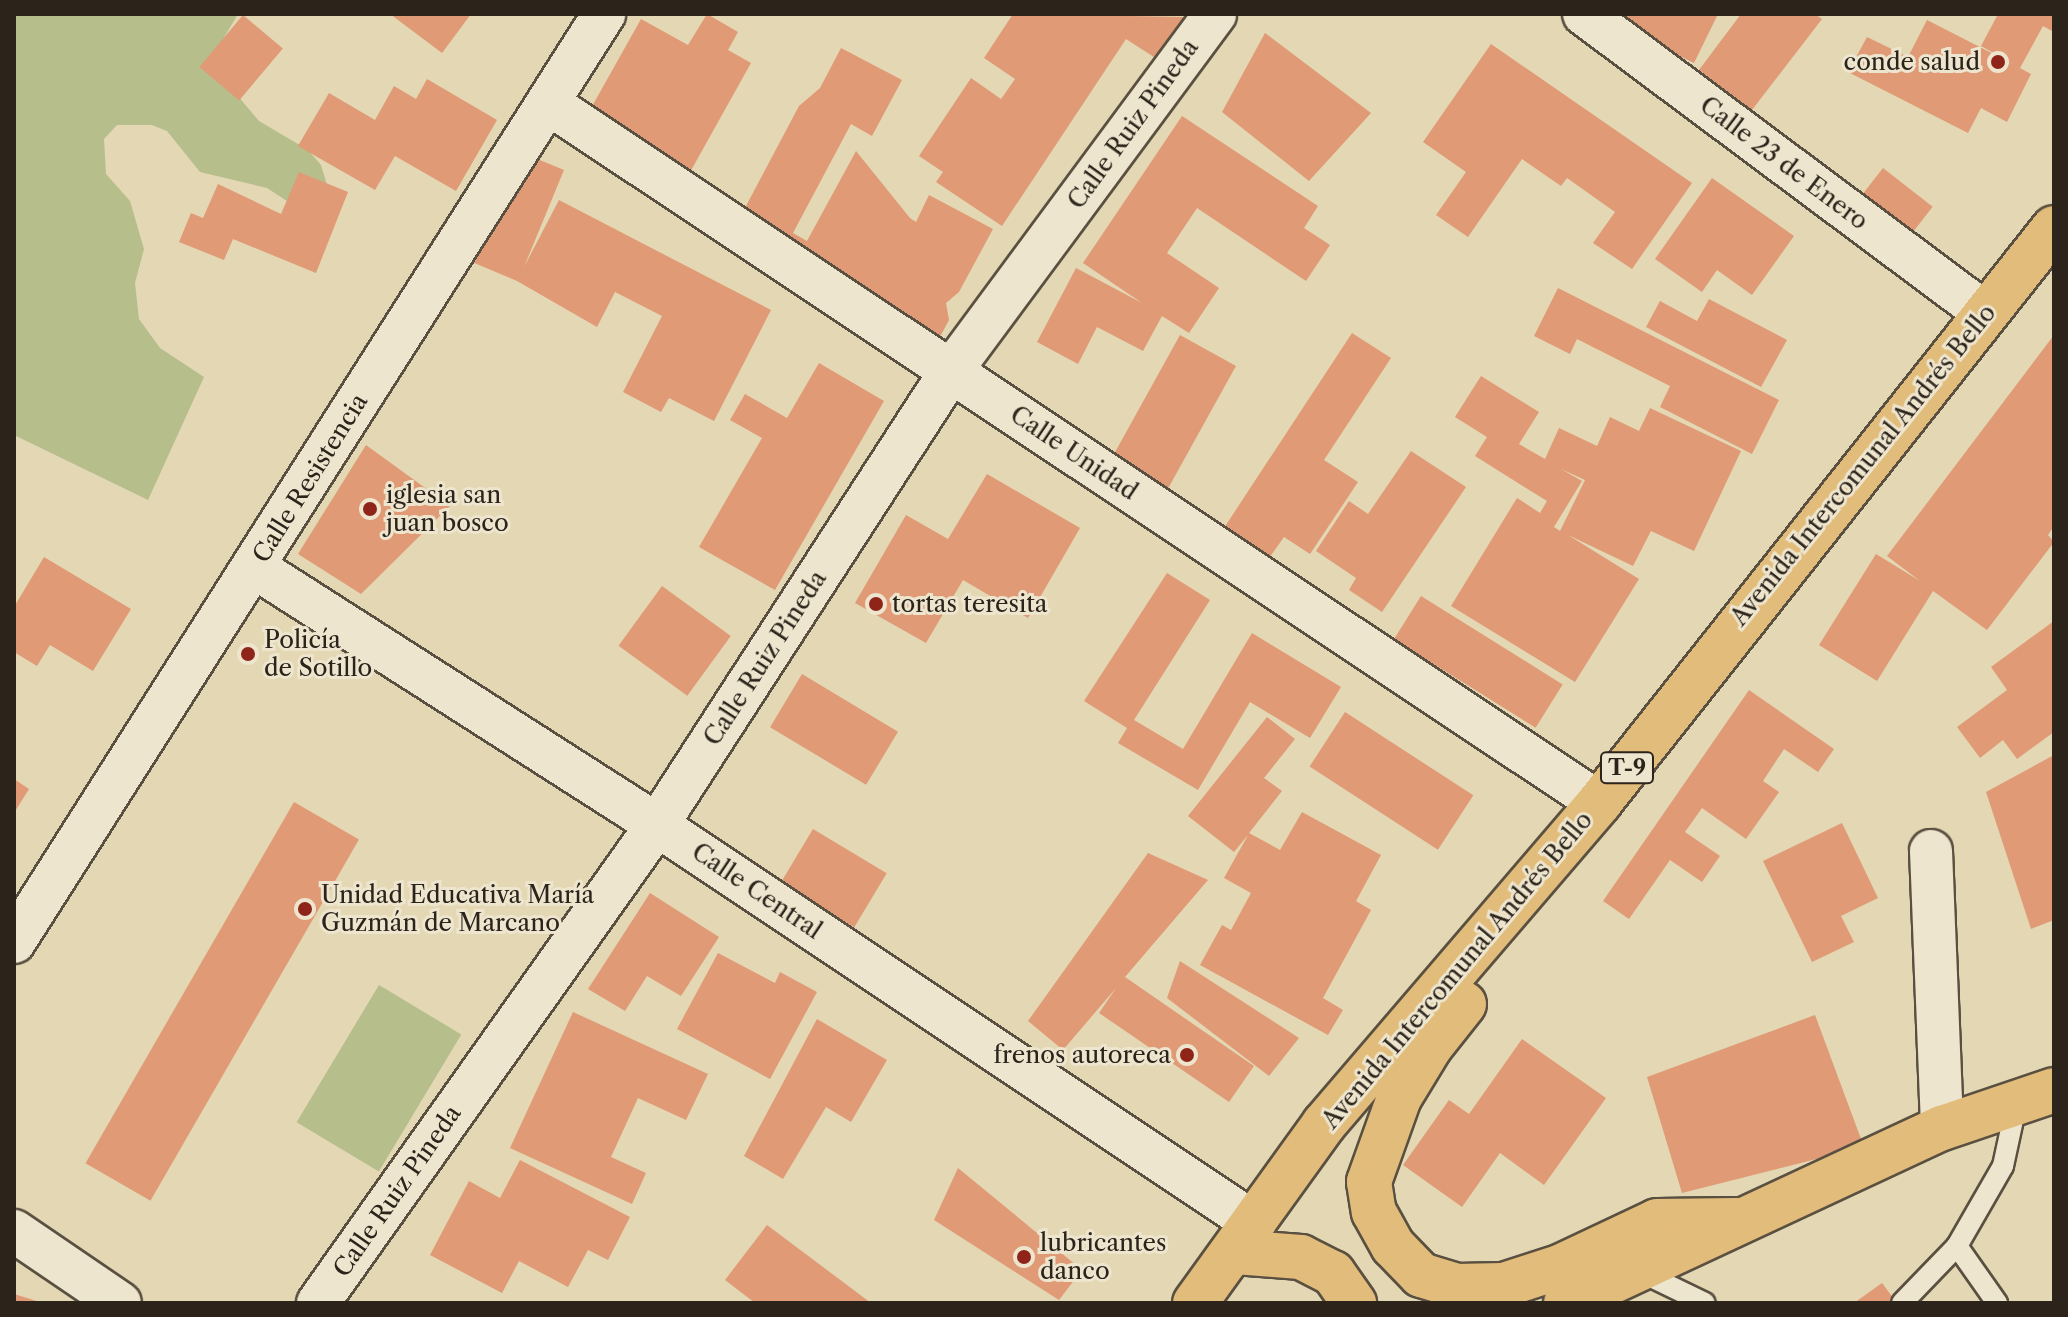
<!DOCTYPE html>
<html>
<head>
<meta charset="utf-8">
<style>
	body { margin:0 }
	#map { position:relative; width:2068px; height:1317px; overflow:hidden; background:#e3d7b4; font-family:"Libre Caslon Text",serif }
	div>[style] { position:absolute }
	.green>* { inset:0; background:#b6be8b; transform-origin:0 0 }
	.building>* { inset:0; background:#e09a76; transform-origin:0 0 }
	.roads { filter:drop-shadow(2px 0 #5a5041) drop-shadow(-2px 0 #5a5041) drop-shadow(0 2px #5a5041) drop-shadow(0 -2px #5a5041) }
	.service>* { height:20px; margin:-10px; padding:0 10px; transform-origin:10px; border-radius:10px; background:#ede5ce }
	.minor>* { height:42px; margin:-21px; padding:0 21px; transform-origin:21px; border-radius:21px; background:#ede5ce }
	.trunk>* { height:44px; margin:-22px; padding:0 22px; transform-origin:22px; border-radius:22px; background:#e2bc7a }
	.dots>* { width:22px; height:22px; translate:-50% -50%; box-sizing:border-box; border:4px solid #ede5ce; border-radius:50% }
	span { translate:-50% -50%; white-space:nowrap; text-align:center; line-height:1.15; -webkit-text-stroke:6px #ede5ce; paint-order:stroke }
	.shield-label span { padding:2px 6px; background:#ede5ce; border:2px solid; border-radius:6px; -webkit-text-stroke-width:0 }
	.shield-label { font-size:22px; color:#2c231b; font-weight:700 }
	.poi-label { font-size:24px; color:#2c231b }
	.right { translate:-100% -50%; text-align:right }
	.left { translate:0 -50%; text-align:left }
	.street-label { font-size:24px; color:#2c231b }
	.frame { position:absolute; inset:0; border:16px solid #2c231b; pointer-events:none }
</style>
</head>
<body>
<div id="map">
	<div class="green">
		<div style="clip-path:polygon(14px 14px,238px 14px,216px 51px,237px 95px,259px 121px,308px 150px,321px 165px,327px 185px,299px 209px,267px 188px,200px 172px,167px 131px,152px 125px,117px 125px,104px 139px,106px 174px,130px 201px,144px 249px,135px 283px,139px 319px,160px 348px,204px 377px,148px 500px,14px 435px)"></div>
		<div style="left:379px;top:985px;width:96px;height:160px;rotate:31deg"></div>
	</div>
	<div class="building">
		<div style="clip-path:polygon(390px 14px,471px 14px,442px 53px)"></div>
		<div style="clip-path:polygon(707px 14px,738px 32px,728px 50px,751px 63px,689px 174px,586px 117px,641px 19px,688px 45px)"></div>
		<div style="clip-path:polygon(1013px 14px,1185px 17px,1157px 59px,1126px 39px,1002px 226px,936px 182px,943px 172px,919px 156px,971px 78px,1001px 99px,1015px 79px,984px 58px)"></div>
		<div style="clip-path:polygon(1611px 14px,1718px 14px,1694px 63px,1608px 21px)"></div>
		<div style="clip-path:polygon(1741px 14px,1815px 14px,1822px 19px,1752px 110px,1699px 70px)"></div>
		<div style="clip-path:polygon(1993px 14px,2054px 14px,2054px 32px,2043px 26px,2020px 68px,2031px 74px,2007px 122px,1981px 108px,1968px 133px,1848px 72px,1867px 37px,1908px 57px,1927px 20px,2015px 65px,1981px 46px,1997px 16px)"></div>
		<div style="left:243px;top:15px;width:52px;height:68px;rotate:40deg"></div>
		<div style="clip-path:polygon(1265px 33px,1371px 113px,1309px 181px,1222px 112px)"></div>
		<div style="clip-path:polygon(1491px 44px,1692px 183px,1632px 269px,1593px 243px,1615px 212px,1567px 178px,1561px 186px,1522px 159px,1468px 237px,1436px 215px,1466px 172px,1423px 142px)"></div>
		<div style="clip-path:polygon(841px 48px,902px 80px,872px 136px,851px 124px,793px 233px,807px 241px,856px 151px,910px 218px,916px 222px,929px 195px,993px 229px,959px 292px,946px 303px,949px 320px,934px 348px,738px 221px,799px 106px,820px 88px)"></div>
		<div style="clip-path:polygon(427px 79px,497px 120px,456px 191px,395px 156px,375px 190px,298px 146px,329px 93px,375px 120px,394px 86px,416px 99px)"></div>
		<div style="clip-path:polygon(1182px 116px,1318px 206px,1304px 228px,1330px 245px,1306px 281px,1197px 208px,1167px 253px,1219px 288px,1189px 333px,1162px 316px,1143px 351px,1097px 327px,1078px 364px,1037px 342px,1076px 268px,1142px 303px,1083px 263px)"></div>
		<div style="clip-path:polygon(518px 151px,564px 170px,524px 267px,559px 200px,771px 310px,714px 421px,669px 398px,661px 412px,623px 392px,662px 316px,615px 292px,597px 327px,517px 281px,472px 262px)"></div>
		<div style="left:1883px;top:168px;width:63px;height:44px;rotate:38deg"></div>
		<div style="clip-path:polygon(299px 172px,348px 192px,316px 273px,233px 239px,224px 260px,179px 242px,191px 213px,203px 218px,218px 184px,281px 214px)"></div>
		<div style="clip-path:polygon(1712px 178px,1794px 236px,1752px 295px,1717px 270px,1702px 292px,1655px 259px)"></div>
		<div style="clip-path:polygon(1558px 288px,1779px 400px,1752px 454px,1660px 407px,1670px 386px,1577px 339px,1570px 354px,1534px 336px)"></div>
		<div style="clip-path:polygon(1709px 299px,1787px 340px,1761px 387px,1646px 327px,1660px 301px,1697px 321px)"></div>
		<div style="clip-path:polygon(1352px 333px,1391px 358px,1324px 460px,1358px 482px,1310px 554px,1284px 537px,1267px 561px,1222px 531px)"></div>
		<div style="left:1180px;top:335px;width:64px;height:143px;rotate:29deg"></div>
		<div style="clip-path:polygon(2054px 335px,2054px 526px,2048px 535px,2054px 542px,1987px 630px,1933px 591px,1877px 681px,1819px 645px,1876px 554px,1920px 581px,1887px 556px)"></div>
		<div style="clip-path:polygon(819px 363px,884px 401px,775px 590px,699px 547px,762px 438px,730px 420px,745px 394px,787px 418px)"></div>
		<div style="clip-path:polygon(evenodd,1481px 376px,1539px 412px,1519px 444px,1545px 459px,1559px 428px,1597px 446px,1610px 417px,1639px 431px,1650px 408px,1741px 451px,1694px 551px,1651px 531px,1633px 566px,1568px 535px,1639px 579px,1575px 682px,1451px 606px,1517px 498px,1540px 513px,1547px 501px,1475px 456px,1487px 437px,1455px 417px,1481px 376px,1561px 469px,1585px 480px,1560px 531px,1554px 527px,1582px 481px,1561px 469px)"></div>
		<div style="clip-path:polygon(366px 445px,450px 506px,361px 594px,298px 554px)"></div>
		<div style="clip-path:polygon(1411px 451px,1466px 487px,1382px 612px,1349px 590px,1356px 578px,1316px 551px,1349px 501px,1368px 514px)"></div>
		<div style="clip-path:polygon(987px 474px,1080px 528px,1028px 618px,963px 580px,926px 643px,855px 603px,906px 515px,948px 539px)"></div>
		<div style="clip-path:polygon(44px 557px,131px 609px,93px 671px,50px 645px,37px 666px,14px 652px,14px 607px)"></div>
		<div style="clip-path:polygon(1167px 573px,1210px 600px,1134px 720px,1183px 749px,1252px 633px,1341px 687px,1310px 738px,1250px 702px,1198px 790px,1118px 743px,1127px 728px,1084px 701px)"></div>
		<div style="left:662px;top:586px;width:85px;height:74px;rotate:36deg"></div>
		<div style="left:1421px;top:596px;width:167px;height:51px;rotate:32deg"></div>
		<div style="clip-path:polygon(2054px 621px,2054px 732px,2017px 759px,2003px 740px,1980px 758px,1957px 727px,2007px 690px,1991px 667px)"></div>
		<div style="left:802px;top:674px;width:112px;height:62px;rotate:31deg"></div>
		<div style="clip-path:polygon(1749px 690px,1834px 749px,1818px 772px,1784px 749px,1763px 781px,1779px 792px,1746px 839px,1702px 808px,1685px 832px,1720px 856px,1702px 882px,1670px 860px,1629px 919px,1603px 901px)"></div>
		<div style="left:1345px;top:712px;width:153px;height:65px;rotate:33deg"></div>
		<div style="clip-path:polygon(1267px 717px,1295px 739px,1264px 778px,1282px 791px,1249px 833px,1280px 850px,1302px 812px,1381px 855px,1356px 901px,1371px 910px,1323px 998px,1343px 1010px,1328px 1035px,1200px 965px,1222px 925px,1231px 930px,1251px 893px,1224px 878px,1248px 835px,1234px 852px,1188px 816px)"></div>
		<div style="clip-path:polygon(2054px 755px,2054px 920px,2031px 929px,1986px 792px)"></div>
		<div style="clip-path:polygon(14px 779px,29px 789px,14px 813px)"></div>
		<div style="left:294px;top:802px;width:75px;height:417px;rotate:30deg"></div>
		<div style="clip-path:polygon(1842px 823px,1878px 898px,1841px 916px,1854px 942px,1812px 962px,1763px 861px)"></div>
		<div style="left:813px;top:829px;width:86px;height:63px;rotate:31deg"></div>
		<div style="clip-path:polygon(1148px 853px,1208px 880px,1125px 977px,1254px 1066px,1229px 1102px,1099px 1013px,1116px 988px,1063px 1050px,1028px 1021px)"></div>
		<div style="clip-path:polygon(650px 893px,719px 937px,681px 996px,647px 976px,625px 1011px,588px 989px)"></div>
		<div style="clip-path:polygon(718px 953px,775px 983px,780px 972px,817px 992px,770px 1079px,677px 1029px)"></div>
		<div style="clip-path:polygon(1180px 961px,1299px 1038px,1269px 1076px,1167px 998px)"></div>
		<div style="clip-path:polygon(573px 1012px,708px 1074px,686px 1120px,638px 1098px,611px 1157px,646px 1173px,632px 1204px,510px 1148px)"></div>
		<div style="clip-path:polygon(1815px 1015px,1864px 1147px,1682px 1193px,1647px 1077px)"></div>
		<div style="clip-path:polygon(817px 1019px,887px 1060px,851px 1122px,826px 1107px,783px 1179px,744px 1156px)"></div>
		<div style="clip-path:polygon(1522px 1039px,1606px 1098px,1544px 1185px,1500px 1153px,1462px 1207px,1403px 1165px,1449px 1100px,1469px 1114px)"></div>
		<div style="clip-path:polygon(520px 1160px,630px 1217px,608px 1260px,588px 1250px,568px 1287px,519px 1261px,502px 1293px,430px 1255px,469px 1181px,500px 1198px)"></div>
		<div style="clip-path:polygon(958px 1168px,1082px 1270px,1059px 1300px,934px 1220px)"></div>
		<div style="clip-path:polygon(767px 1225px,871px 1303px,755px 1303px,725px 1280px)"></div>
		<div style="clip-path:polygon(1882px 1283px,1897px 1303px,1854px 1303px)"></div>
		<div style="clip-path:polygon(14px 1294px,40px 1302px,40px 1303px,14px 1303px)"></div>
	</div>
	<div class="roads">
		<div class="service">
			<div style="left:1957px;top:1246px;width:70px;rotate:54.9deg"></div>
			<div style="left:1639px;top:1271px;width:73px;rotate:25.9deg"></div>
			<div style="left:1902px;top:1303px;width:79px;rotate:-46deg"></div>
			<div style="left:1957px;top:1246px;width:92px;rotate:-60.1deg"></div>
			<div style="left:2003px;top:1166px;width:61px;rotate:-77.8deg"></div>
		</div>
		<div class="minor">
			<div style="left:1584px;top:14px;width:500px;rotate:36.71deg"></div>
			<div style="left:548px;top:103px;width:1263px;rotate:33.66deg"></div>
			<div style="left:254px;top:567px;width:479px;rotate:32.6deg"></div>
			<div style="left:657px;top:825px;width:718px;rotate:33.69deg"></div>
			<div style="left:1931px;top:851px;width:277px;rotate:87.7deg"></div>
			<div style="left:14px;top:942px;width:1100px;rotate:-57.55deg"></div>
			<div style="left:14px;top:1231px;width:128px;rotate:34.2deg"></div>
			<div style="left:318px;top:1303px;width:586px;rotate:-54.66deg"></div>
			<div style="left:657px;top:825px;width:541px;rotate:-57.07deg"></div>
			<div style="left:951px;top:371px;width:444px;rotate:-53.5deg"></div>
		</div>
		<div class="trunk">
			<div style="left:1464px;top:1004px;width:55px;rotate:128.3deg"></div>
			<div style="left:1430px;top:1047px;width:60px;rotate:121.3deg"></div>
			<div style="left:1399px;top:1098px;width:89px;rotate:109.7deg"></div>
			<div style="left:1369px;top:1182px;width:30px;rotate:81deg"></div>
			<div style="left:1374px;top:1212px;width:39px;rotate:61deg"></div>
			<div style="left:1393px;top:1246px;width:40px;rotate:46deg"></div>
			<div style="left:1421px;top:1275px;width:37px;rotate:17deg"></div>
			<div style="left:1456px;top:1286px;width:48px;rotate:-1.2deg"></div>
			<div style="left:1504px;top:1285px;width:61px;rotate:-18.1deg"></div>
			<div style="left:1562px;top:1266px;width:105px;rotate:-25.3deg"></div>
			<div style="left:1657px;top:1221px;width:80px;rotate:-0.7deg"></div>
			<div style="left:1235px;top:1252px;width:66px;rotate:4.3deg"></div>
			<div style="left:1301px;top:1257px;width:36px;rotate:27deg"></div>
			<div style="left:1333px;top:1273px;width:37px;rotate:55deg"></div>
			<div style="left:1195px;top:1303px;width:221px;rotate:-54.2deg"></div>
			<div style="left:1324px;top:1124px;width:423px;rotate:-49.4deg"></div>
			<div style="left:1599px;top:803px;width:733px;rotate:-51.65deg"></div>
			<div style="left:1566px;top:1303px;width:415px;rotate:-25deg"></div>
			<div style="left:1942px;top:1128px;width:118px;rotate:-18.7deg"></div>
		</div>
	</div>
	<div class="dots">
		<div style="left:1998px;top:62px;background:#8f2418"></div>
		<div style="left:370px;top:509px;background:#8f2418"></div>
		<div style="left:876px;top:604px;background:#8f2418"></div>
		<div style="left:248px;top:654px;background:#8f2418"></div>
		<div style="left:305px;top:909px;background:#8f2418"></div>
		<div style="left:1187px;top:1055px;background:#8f2418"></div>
		<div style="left:1024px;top:1257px;background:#8f2418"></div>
	</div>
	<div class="shield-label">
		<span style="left:1627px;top:768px">T-9</span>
	</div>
	<div class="poi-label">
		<span class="right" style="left:1980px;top:62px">conde salud</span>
		<span class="left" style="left:386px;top:509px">iglesia san<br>juan bosco</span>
		<span class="left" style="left:892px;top:604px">tortas teresita</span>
		<span class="left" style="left:264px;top:654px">Policía<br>de Sotillo</span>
		<span class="left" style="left:321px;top:909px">Unidad Educativa María<br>Guzmán de Marcano</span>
		<span class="right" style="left:1171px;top:1055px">frenos autoreca</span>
		<span class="left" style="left:1040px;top:1257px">lubricantes<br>danco</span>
	</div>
	<div class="street-label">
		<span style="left:1133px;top:124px;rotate:-54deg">Calle Ruiz Pineda</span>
		<span style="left:1784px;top:163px;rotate:37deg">Calle 23 de Enero</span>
		<span style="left:1074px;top:453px;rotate:34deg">Calle Unidad</span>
		<span style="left:1863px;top:465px;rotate:-51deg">Avenida Intercomunal Andrés Bello</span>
		<span style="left:310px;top:478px;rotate:-58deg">Calle Resistencia</span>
		<span style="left:765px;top:658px;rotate:-57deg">Calle Ruiz Pineda</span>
		<span style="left:757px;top:891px;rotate:34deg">Calle Central</span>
		<span style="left:1457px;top:970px;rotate:-50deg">Avenida Intercomunal Andrés Bello</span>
		<span style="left:397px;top:1191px;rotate:-55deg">Calle Ruiz Pineda</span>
	</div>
	<div class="frame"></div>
</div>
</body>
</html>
